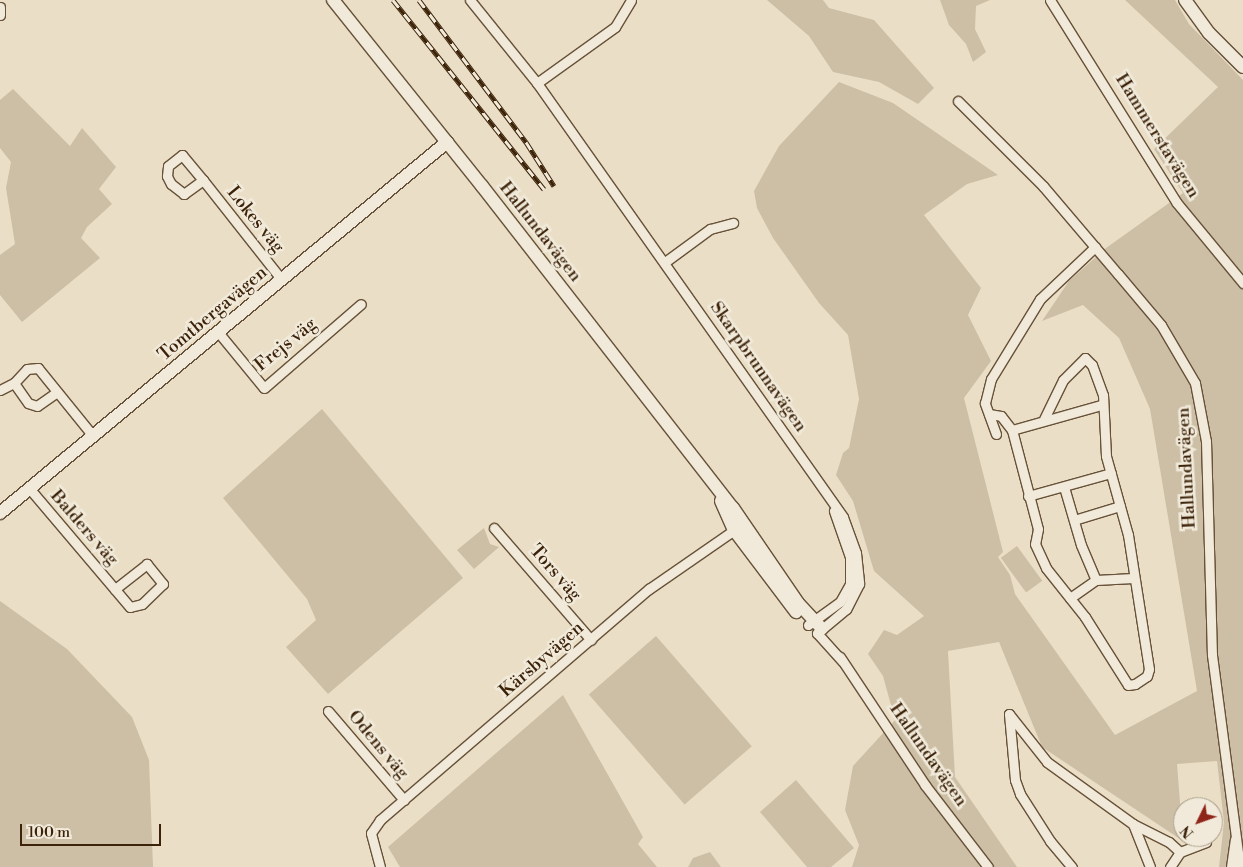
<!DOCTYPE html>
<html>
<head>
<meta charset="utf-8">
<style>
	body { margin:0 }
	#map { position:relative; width:1243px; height:867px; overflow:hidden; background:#eadfc6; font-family:"Libre Bodoni",serif }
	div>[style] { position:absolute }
	.green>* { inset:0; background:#ccbfa6; transform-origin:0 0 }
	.roads { filter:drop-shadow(1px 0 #675138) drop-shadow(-1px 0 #675138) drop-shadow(0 1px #675138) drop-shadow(0 -1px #675138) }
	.street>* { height:9px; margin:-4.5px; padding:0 4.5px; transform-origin:4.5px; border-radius:4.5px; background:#f1eada }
	.secondary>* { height:12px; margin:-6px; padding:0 6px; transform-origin:6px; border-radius:6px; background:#f1eada }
	.rail>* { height:5px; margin-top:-2.5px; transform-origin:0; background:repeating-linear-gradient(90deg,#f1eada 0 9px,#3b2208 0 18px); box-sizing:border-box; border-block:1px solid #3b2208 }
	span { translate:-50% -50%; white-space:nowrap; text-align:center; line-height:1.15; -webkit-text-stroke:5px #f1eada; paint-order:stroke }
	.street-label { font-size:18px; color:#3b2208 }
	.north { position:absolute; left:1173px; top:797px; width:50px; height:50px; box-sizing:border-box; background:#f1eada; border:1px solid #a89a86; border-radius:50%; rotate:228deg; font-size:14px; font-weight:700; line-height:20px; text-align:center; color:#3b2208 }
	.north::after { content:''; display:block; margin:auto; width:18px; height:22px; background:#8f2418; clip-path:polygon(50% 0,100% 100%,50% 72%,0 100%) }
	.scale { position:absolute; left:20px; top:824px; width:141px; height:22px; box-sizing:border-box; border:2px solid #3b2208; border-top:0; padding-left:6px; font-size:15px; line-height:18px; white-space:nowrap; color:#3b2208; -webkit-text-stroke:4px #f1eada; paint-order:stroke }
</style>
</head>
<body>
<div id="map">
	<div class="green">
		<div style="clip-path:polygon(767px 0,823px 0,829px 8px,874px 20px,934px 88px,918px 104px,879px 82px,833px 72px,809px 36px)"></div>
		<div style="clip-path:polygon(940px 0,990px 0,976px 6px,975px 29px,986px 52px,973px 62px,966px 44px,949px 25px)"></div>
		<div style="clip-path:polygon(1125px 0,1175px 0,1189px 24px,1243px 80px,1243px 867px,1219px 867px,1224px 822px,1217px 761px,1177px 764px,1183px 841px,1042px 747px,999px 642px,948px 651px,955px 777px,1017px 867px,852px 867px,859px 845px,845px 810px,853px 766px,895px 720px,883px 676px,868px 654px,884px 630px,897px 635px,924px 616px,874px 571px,853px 501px,836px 475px,843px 453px,849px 448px,859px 399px,848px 335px,819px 303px,773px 238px,757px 208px,754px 191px,779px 146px,839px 82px,893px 103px,998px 175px,967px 184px,924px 215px,981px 288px,968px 315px,991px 361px,964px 398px,1003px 552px,998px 557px,1010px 575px,1015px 594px,1115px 735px,1197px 691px,1150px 409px,1119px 338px,1083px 305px,1042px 321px,1069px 281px,1106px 248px,1183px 193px,1154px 149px,1218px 87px)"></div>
		<div style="clip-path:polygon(13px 89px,70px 146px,82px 128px,116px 167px,99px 189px,112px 204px,87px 227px,81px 238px,100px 258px,22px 322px,0 295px,0 255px,15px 244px,6px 188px,11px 162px,0 148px,0 100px)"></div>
		<div style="clip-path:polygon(322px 409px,463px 578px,328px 694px,286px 647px,316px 620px,307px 599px,223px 498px)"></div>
		<div style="clip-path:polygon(484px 528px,490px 544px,499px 547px,474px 569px,457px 550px)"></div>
		<div style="left:1017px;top:546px;width:43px;height:20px;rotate:54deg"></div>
		<div style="clip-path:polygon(0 601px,67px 649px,132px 717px,149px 760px,153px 867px,0 867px)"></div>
		<div style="left:656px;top:636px;width:146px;height:89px;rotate:49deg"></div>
		<div style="clip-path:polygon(563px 695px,643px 837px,638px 844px,657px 867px,400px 867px,388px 847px)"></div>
		<div style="clip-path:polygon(796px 780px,854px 848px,831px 867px,807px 867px,760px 812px)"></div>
		<div style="clip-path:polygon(710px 852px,721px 867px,688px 867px,693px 858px)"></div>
	</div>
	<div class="roads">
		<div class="street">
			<div style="left:470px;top:0;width:107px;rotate:51.1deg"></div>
			<div style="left:537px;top:83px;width:531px;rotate:54.81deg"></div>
			<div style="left:843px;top:517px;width:38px;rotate:70deg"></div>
			<div style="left:856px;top:553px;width:31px;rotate:84deg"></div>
			<div style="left:859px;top:584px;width:28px;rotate:117deg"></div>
			<div style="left:846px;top:609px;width:38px;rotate:140deg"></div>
			<div style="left:817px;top:633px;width:38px;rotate:48deg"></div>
			<div style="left:1050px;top:0;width:239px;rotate:58deg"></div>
			<div style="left:1177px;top:203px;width:104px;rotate:50.5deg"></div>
			<div style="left:0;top:7px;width:8px;rotate:90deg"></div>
			<div style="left:537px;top:83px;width:96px;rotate:-35.7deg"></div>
			<div style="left:615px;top:27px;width:31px;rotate:-59deg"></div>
			<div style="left:958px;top:101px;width:120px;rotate:45deg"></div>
			<div style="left:1043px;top:186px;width:116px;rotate:49.6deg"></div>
			<div style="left:1118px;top:274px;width:67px;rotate:49.9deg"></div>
			<div style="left:1161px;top:325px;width:67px;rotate:59.6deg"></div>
			<div style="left:1195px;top:383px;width:59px;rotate:79.3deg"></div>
			<div style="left:1206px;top:441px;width:214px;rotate:88.4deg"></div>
			<div style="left:1212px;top:655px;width:214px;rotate:82.5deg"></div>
			<div style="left:203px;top:180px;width:24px;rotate:144deg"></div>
			<div style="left:184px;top:194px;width:16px;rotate:-142deg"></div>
			<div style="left:171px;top:184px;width:9px;rotate:-117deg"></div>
			<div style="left:167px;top:176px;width:10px;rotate:-84deg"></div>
			<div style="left:168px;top:166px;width:18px;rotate:-38deg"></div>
			<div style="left:182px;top:155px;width:33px;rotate:50deg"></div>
			<div style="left:203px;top:180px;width:121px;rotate:51.7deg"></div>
			<div style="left:278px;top:275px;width:6px;rotate:45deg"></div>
			<div style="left:665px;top:262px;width:56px;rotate:-36.3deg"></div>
			<div style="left:710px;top:229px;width:24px;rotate:-15deg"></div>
			<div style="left:218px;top:332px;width:72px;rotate:50.6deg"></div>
			<div style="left:264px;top:388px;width:128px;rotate:-40.9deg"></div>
			<div style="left:0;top:390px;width:16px;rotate:-27deg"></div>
			<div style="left:57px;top:392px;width:24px;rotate:145deg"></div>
			<div style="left:37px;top:406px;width:9px;rotate:-162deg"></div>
			<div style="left:28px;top:403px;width:24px;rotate:-125deg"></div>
			<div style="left:14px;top:383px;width:19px;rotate:-47deg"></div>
			<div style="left:27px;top:369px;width:11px;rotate:-5deg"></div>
			<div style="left:38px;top:368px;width:87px;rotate:51deg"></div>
			<div style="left:989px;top:414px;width:12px;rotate:9deg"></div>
			<div style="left:1001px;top:416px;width:18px;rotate:52deg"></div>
			<div style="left:1012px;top:430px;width:102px;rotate:75.3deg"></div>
			<div style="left:1038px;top:529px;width:15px;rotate:101deg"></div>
			<div style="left:1035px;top:544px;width:26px;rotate:65deg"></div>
			<div style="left:1046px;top:568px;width:63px;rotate:51.5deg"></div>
			<div style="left:1085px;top:617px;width:80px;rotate:57.7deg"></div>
			<div style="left:1128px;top:685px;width:7px;rotate:-8deg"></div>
			<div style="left:1135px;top:684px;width:14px;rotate:-34deg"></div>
			<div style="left:1147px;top:676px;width:7px;rotate:-74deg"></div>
			<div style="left:1149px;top:669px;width:136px;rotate:-98.9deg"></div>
			<div style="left:1128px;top:535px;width:82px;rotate:-105.6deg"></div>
			<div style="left:1106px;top:456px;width:61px;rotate:-92.8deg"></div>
			<div style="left:1103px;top:395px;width:32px;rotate:-110deg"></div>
			<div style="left:1092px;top:365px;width:10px;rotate:-135deg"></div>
			<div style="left:1085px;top:358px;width:31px;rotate:135deg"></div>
			<div style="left:1063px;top:380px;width:43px;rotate:116deg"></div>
			<div style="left:1012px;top:430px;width:92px;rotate:-15.7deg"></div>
			<div style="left:996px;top:434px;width:33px;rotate:-110deg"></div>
			<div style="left:985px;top:403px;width:25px;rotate:-76deg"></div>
			<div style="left:991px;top:379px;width:94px;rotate:-58.5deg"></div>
			<div style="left:1040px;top:299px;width:76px;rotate:-43.4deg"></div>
			<div style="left:1064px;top:487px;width:60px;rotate:73.7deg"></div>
			<div style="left:1081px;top:545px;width:38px;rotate:67deg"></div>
			<div style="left:29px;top:488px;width:156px;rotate:49.7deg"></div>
			<div style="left:130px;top:607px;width:12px;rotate:-14deg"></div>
			<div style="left:142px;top:604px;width:29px;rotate:-44deg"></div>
			<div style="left:163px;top:584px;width:26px;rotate:-129deg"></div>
			<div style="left:147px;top:564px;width:41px;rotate:142deg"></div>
			<div style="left:1028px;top:496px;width:86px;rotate:-15.5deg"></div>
			<div style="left:1074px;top:520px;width:48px;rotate:-16.9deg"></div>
			<div style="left:494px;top:528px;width:148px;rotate:49.1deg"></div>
			<div style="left:1070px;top:598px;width:32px;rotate:-35deg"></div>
			<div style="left:1096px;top:580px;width:37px;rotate:-3deg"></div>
			<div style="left:808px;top:625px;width:39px;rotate:-36deg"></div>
			<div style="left:840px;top:602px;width:21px;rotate:-61deg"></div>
			<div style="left:850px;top:584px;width:27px;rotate:-90deg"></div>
			<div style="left:850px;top:557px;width:49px;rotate:-109.2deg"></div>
			<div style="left:840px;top:657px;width:154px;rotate:56.4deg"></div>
			<div style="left:925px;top:785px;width:103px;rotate:52.5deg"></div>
			<div style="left:328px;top:711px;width:117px;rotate:49.5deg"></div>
			<div style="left:1009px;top:714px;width:61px;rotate:51.6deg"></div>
			<div style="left:1047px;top:762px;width:106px;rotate:35.8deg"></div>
			<div style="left:1133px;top:824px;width:46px;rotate:68.4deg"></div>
			<div style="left:1009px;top:714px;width:66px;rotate:84.8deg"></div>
			<div style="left:1015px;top:780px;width:15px;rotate:70deg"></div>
			<div style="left:1020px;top:794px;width:56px;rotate:57.4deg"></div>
			<div style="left:1050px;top:841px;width:34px;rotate:50deg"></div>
			<div style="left:1133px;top:824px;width:40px;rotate:26.6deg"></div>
			<div style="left:1169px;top:842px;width:15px;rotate:42deg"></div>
			<div style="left:380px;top:867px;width:35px;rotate:-105deg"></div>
			<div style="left:371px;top:833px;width:16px;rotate:-55deg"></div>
			<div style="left:380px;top:820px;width:355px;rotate:-40.7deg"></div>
			<div style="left:649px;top:589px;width:107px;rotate:-34.7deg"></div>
			<div style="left:1170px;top:867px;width:18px;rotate:-56deg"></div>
			<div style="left:1180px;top:852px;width:28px;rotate:-21deg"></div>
			<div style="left:1231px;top:867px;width:28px;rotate:-82deg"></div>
		</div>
		<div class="secondary">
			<div style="left:333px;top:0;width:238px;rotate:51.3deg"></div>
			<div style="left:482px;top:186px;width:408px;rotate:52.1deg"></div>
			<div style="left:733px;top:508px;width:115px;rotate:55.6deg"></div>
			<div style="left:798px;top:603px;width:35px;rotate:47deg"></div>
			<div style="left:1185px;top:0;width:41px;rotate:54deg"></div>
			<div style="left:1209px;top:33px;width:48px;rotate:45deg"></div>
			<div style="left:721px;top:501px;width:32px;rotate:66deg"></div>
			<div style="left:734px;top:530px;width:103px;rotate:52.9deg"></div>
			<div style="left:0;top:513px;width:581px;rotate:-39.69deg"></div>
		</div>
	</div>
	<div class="rail">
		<div style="left:393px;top:0;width:242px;rotate:51.4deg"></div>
		<div style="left:419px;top:0;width:178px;rotate:53deg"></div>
		<div style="left:526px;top:142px;width:52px;rotate:57.5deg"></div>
	</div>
	<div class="street-label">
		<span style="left:1157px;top:136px;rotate:58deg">Hammerstavägen</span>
		<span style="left:255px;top:220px;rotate:51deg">Lokes väg</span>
		<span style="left:540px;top:232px;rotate:52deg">Hallundavägen</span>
		<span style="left:213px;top:314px;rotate:-40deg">Tomtbergavägen</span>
		<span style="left:286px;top:345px;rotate:-39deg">Frejs väg</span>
		<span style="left:758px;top:367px;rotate:55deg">Skarpbrunnavägen</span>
		<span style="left:1187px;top:468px;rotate:-93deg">Hallundavägen</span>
		<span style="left:84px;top:528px;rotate:49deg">Balders väg</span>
		<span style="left:555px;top:573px;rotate:49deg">Tors väg</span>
		<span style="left:542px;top:660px;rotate:-41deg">Kärsbyvägen</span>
		<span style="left:378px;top:745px;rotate:50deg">Odens väg</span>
		<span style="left:928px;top:755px;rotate:55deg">Hallundavägen</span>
	</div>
	<div class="north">N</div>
	<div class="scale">100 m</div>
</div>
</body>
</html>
